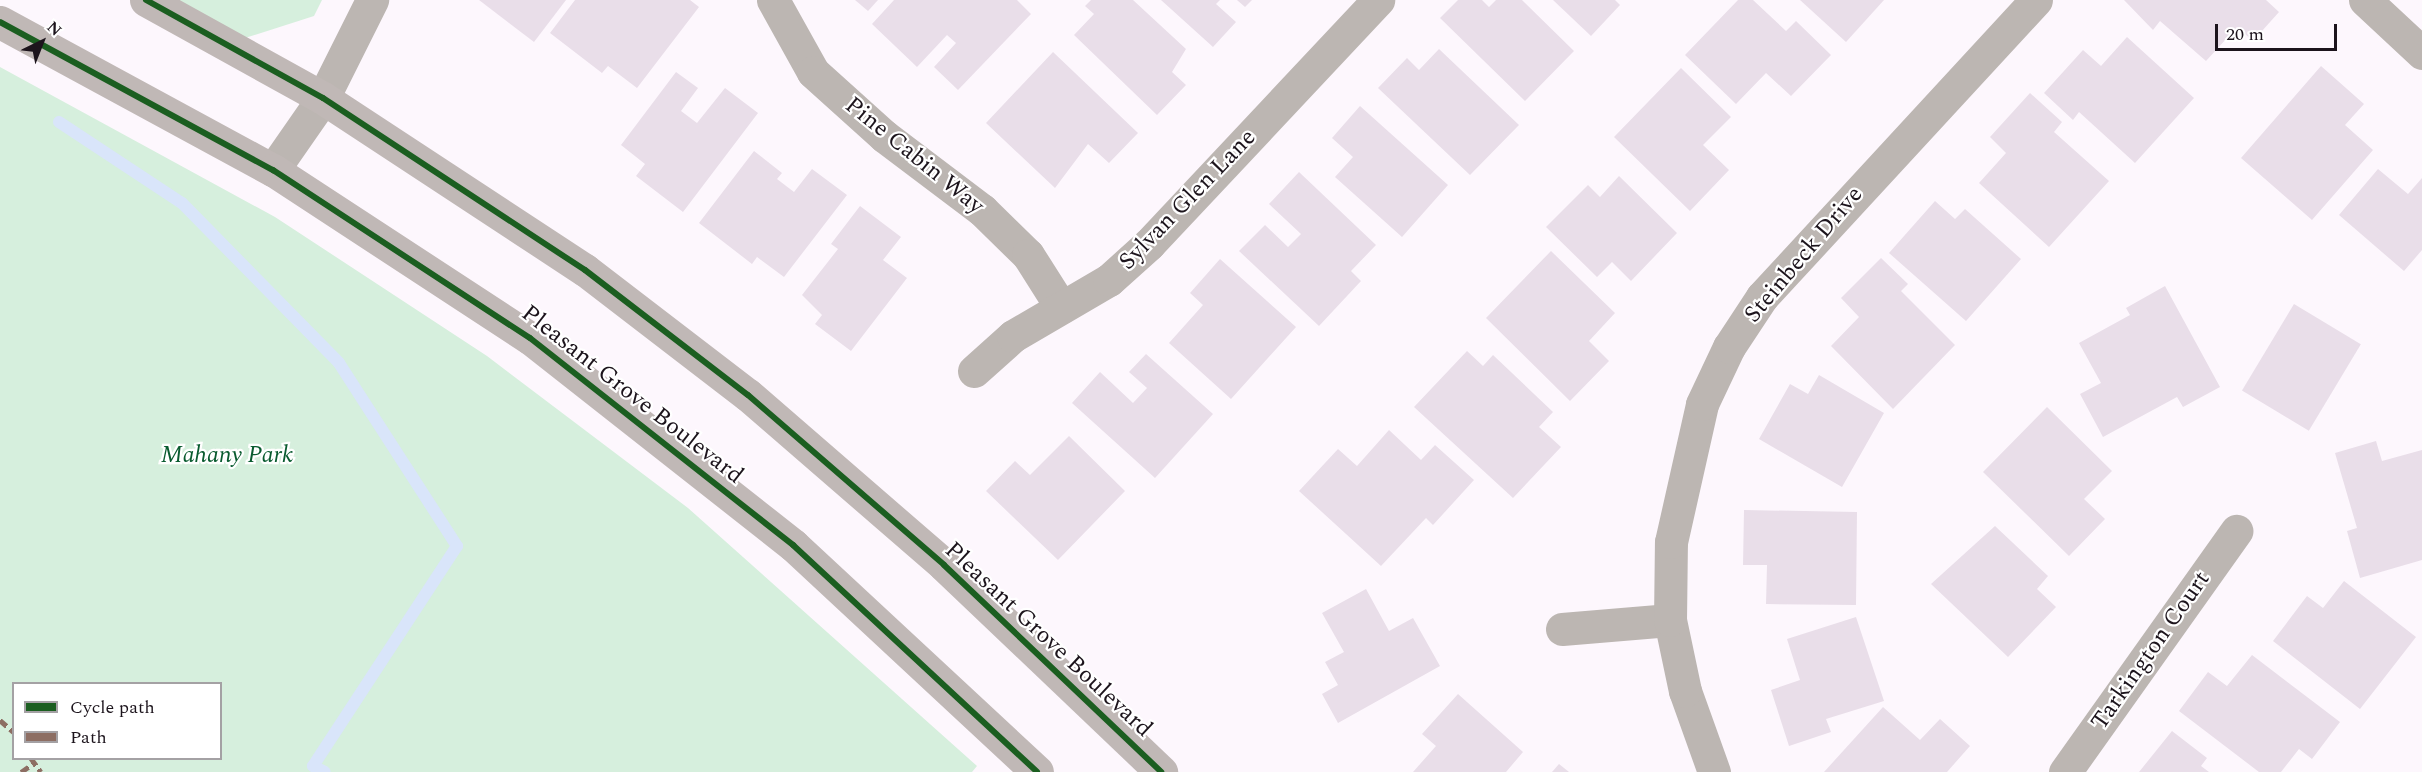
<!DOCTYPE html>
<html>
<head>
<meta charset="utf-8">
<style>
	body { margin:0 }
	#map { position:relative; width:2422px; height:772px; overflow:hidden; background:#fdf7fd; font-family:Spectral,serif }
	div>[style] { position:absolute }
	.green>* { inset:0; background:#d6efdd }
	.stream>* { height:12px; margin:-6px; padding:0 6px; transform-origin:6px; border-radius:6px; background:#d9e5fa }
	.building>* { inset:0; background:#e9dee9; transform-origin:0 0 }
	.minor>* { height:33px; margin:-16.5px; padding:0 16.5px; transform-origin:16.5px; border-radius:16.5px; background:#bcb6b2 }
	.primary>* { height:33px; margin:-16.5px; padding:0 16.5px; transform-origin:16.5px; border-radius:16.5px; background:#c0b8b6 }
	.quiet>* { height:4.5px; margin-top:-2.25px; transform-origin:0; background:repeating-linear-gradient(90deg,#8d6e63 0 9px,transparent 0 13.5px) }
	.cycleway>* { height:6px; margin:-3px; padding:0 3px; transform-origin:3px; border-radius:3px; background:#1b5e20 }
	span { translate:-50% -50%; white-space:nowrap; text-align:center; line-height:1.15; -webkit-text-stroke:4.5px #fff; paint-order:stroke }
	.street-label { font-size:24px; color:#1c141c }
	.park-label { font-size:24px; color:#095b2f; font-style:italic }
	.legend { position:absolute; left:12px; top:682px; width:210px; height:78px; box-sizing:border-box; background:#fff; border:2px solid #a4a1a4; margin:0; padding:8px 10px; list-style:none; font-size:18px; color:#1c141c }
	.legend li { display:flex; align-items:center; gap:12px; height:30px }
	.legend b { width:30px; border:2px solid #a4a1a4 }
	.north { position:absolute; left:12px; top:12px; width:60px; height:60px; -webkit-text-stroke:4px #fff; paint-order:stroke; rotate:43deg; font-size:16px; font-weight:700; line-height:24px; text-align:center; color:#1c141c }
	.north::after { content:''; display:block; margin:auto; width:21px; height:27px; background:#1c141c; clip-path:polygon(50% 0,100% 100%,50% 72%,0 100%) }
	.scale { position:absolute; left:2215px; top:24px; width:122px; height:27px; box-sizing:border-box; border:3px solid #1c141c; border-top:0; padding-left:8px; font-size:18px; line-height:21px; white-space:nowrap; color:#1c141c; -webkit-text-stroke:4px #fff; paint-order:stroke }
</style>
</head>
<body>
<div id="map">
	<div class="green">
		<div style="clip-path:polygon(164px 0,322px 0,314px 16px,245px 38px)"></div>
		<div style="clip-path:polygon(evenodd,0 67px,275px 217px,487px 356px,688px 508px,977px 766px,972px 772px,0 772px,0 67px,14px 684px,220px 684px,220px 758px,14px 758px,14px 684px)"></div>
	</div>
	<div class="stream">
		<div style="left:59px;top:122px;width:147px;rotate:33.4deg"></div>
		<div style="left:182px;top:203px;width:224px;rotate:45.5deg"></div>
		<div style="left:339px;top:363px;width:218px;rotate:57.2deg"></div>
		<div style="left:457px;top:546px;width:263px;rotate:123.2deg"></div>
		<div style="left:313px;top:766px;width:13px;rotate:27deg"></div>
	</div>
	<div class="building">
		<div style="clip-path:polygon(479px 0,566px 0,534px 42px)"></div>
		<div style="clip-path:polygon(575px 0,690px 0,699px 7px,637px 88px,608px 66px,602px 73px,550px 33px)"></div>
		<div style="clip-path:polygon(855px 0,878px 0,868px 11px)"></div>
		<div style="clip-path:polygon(894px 0,1017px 0,1031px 14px,958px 90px,934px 67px,956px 43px,947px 35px,917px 67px,872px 24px)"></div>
		<div style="clip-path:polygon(1091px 0,1133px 0,1186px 49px,1172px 72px,1186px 85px,1157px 115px,1074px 35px,1094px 14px,1085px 6px)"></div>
		<div style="clip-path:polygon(1161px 0,1220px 0,1216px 4px,1236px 22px,1213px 47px)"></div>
		<div style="clip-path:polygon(1237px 0,1252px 0,1245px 7px)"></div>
		<div style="clip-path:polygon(1458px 0,1482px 0,1489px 7px,1496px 0,1522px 0,1574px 51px,1525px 101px,1440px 18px)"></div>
		<div style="clip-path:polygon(1553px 0,1615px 0,1620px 5px,1591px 36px)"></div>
		<div style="clip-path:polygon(1738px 0,1753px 0,1786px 31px,1796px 21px,1831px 55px,1791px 96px,1766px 73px,1736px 104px,1685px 55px)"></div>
		<div style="clip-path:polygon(1800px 0,1884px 0,1846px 42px)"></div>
		<div style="clip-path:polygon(2124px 0,2266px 0,2279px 12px,2253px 41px,2237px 27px,2206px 61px,2160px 21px,2153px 30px)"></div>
		<div style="clip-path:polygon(2127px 37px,2194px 98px,2135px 163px,2079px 112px,2073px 120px,2044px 93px,2083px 50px,2101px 66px)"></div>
		<div style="clip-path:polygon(1439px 49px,1519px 125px,1470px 175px,1378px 88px,1407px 58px,1419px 70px)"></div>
		<div style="clip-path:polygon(1053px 52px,1138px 133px,1109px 163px,1088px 144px,1055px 188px,986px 123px)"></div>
		<div style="clip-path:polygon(2321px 66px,2364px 104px,2345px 125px,2373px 150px,2312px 220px,2241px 158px)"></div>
		<div style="clip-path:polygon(1681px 68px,1731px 117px,1703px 145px,1729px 170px,1690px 211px,1614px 137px)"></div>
		<div style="clip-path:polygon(676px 72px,698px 88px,681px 111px,697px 123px,725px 88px,758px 113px,683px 212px,636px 176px,645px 164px,621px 145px)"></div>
		<div style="clip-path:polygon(2030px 93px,2062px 122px,2054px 132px,2109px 181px,2049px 247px,1979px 183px,2006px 153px,1990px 137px)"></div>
		<div style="clip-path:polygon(1360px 106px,1448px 185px,1402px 237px,1335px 177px,1353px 157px,1332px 138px)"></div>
		<div style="clip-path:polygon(754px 151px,782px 173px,777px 179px,794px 192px,812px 169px,847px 195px,784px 277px,757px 257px,752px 264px,699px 223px)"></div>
		<div style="clip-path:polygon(2378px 169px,2408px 194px,2422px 178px,2422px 250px,2404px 271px,2339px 215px)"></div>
		<div style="clip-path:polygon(1299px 172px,1376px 245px,1351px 271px,1361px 281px,1319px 326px,1239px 251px,1265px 225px,1288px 247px,1301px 234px,1269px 204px)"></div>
		<div style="clip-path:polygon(1619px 176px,1677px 233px,1631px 281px,1612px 262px,1597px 277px,1546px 227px,1588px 185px,1600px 197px)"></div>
		<div style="clip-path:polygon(1935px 201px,1955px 219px,1965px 209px,2021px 259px,1966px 321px,1889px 253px)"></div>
		<div style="clip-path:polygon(860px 206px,901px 237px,883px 260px,907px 278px,851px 351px,815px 324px,822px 315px,802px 295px,838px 249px,831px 244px)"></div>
		<div style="clip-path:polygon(1551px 251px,1615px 313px,1589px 341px,1609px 361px,1570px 401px,1486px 318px)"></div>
		<div style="clip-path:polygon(1881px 258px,1908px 284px,1901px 291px,1955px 345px,1893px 409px,1831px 346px,1859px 317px,1841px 298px)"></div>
		<div style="clip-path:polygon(1220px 259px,1296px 327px,1231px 399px,1169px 343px,1203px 305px,1190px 293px)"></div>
		<div style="clip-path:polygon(2165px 286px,2220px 387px,2183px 407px,2177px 397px,2103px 437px,2080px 394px,2101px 383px,2079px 343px,2130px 315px,2126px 308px)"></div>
		<div style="left:2294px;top:304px;width:78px;height:101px;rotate:31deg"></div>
		<div style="clip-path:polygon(1467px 351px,1483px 366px,1493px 355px,1553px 412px,1539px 427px,1561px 447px,1513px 498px,1414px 407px)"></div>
		<div style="clip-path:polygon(1146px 354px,1213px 414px,1155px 478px,1072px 403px,1100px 372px,1133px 403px,1147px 388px,1129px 372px)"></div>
		<div style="clip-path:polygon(1819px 375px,1884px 413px,1842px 487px,1759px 439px,1790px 384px,1808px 394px)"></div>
		<div style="clip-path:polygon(2047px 407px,2112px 471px,2084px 499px,2105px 519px,2069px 556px,1983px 472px)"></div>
		<div style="clip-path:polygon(1389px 430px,1421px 460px,1435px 445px,1474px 480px,1433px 525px,1426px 518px,1381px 566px,1299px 491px,1338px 449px,1357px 466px)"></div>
		<div style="clip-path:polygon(1069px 436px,1125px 491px,1058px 560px,986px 491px,1015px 461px,1030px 475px)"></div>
		<div style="clip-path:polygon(2376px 441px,2382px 461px,2422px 450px,2422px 560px,2360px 578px,2347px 531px,2357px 528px,2335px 453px)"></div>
		<div style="clip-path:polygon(1744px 510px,1857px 512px,1856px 605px,1766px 604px,1767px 565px,1743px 565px)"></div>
		<div style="clip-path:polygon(1995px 526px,2048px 576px,2037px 589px,2056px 607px,2008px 657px,1931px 584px)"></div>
		<div style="clip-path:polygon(2344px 581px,2416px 637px,2360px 709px,2273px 641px,2307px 596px,2323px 608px)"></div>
		<div style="clip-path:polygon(1366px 589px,1389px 631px,1413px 618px,1440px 666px,1338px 723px,1322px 694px,1338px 685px,1325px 662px,1344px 652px,1322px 613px)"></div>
		<div style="clip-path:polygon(1856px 617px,1884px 701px,1826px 719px,1831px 732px,1789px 746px,1771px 690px,1800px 680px,1787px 639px)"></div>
		<div style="clip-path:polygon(2252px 655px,2340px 722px,2312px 759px,2299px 749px,2281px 772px,2259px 772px,2179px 711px,2208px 672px,2227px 686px)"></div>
		<div style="clip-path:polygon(1458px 694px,1523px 752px,1506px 772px,1413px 772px,1436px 746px,1422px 734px)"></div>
		<div style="clip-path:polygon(1883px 707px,1920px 740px,1940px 719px,1970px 746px,1947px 772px,1824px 772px)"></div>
		<div style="clip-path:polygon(2172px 731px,2207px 758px,2201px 766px,2209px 772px,2139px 772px)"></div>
		<div style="clip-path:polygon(1559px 764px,1569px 772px,1552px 772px)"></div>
	</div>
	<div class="minor">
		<div style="left:773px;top:0;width:82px;rotate:60.9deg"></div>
		<div style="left:813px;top:72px;width:96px;rotate:42deg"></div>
		<div style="left:884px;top:136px;width:123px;rotate:37.1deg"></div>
		<div style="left:982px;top:210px;width:64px;rotate:44.4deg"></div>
		<div style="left:1028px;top:255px;width:62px;rotate:57.6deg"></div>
		<div style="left:2365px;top:0;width:78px;rotate:42.9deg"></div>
		<div style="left:273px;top:170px;width:88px;rotate:-55.2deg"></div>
		<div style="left:323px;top:98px;width:110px;rotate:-63.4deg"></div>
		<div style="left:974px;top:371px;width:52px;rotate:-41.9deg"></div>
		<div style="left:1013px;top:336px;width:111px;rotate:-30.3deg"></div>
		<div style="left:1109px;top:280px;width:54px;rotate:-42deg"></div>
		<div style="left:1149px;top:244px;width:335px;rotate:-46.8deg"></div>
		<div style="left:1562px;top:629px;width:108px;rotate:-4.8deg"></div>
		<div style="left:1714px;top:772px;width:86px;rotate:-109.7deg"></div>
		<div style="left:1685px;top:691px;width:73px;rotate:-101.9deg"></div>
		<div style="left:1670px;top:620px;width:78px;rotate:-89.3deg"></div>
		<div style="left:1671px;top:542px;width:141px;rotate:-77.3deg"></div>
		<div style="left:1702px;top:404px;width:63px;rotate:-64.7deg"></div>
		<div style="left:1729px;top:347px;width:60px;rotate:-56.6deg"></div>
		<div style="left:1762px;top:297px;width:404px;rotate:-47.3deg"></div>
		<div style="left:2065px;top:772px;width:296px;rotate:-54.6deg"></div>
	</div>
	<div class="primary">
		<div style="left:146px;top:0;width:202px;rotate:29deg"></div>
		<div style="left:323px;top:98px;width:313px;rotate:33.3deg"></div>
		<div style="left:585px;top:270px;width:205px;rotate:37.5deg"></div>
		<div style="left:748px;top:395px;width:259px;rotate:40.9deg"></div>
		<div style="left:944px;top:565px;width:300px;rotate:43.6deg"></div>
		<div style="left:0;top:22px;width:311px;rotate:28.5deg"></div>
		<div style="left:273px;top:170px;width:307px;rotate:33.2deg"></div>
		<div style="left:530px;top:338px;width:335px;rotate:38.2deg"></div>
		<div style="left:793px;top:545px;width:333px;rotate:42.9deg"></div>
	</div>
	<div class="quiet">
		<div style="left:0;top:720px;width:18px;rotate:41deg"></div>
		<div style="left:31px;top:758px;width:17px;rotate:54deg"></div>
		<div style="left:21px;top:772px;width:16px;rotate:-35deg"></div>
	</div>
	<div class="cycleway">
		<div style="left:146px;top:0;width:202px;rotate:29deg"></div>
		<div style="left:323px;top:98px;width:313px;rotate:33.3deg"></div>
		<div style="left:585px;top:270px;width:205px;rotate:37.5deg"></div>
		<div style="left:748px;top:395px;width:259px;rotate:40.9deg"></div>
		<div style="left:944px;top:565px;width:300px;rotate:43.6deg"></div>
		<div style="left:0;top:22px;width:311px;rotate:28.5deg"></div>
		<div style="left:273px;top:170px;width:307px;rotate:33.2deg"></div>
		<div style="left:530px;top:338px;width:335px;rotate:38.2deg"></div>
		<div style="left:793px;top:545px;width:333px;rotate:42.9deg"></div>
	</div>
	<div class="street-label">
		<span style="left:914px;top:156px;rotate:39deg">Pine Cabin Way</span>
		<span style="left:1188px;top:200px;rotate:-46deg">Sylvan Glen Lane</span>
		<span style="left:1804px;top:255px;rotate:-50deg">Steinbeck Drive</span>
		<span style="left:632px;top:395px;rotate:38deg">Pleasant Grove Boulevard</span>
		<span style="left:1048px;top:640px;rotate:43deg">Pleasant Grove Boulevard</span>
		<span style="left:2151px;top:651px;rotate:-55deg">Tarkington Court</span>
	</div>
	<div class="park-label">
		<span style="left:227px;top:456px">Mahany Park</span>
	</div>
	<ul class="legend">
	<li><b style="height:8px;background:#1b5e20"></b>Cycle path</li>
	<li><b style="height:8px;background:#8d6e63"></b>Path</li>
	</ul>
	<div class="north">N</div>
	<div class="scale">20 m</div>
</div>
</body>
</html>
